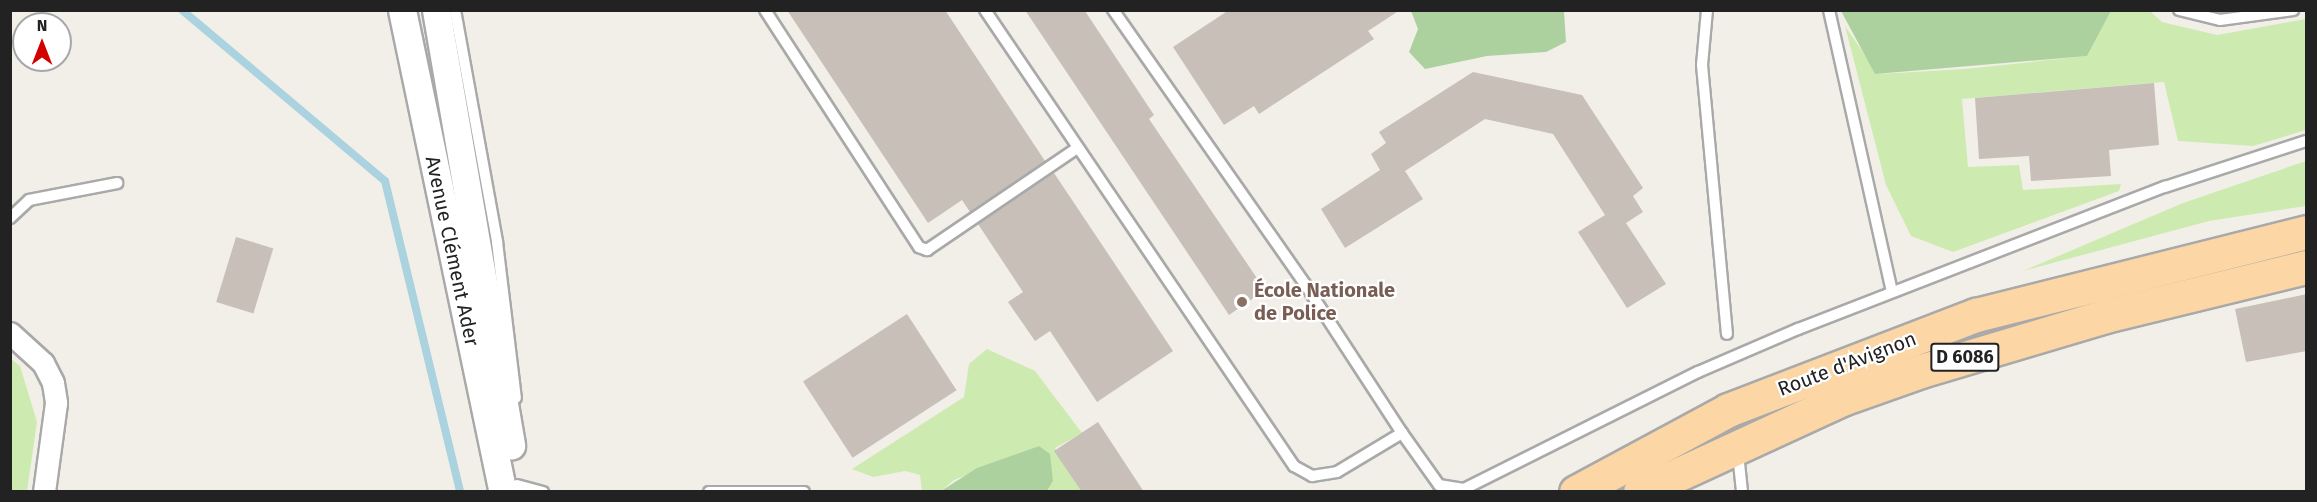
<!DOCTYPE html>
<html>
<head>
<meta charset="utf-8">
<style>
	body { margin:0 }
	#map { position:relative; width:2317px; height:502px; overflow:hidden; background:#f2efe9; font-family:"Fira Sans",sans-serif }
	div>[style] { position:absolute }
	.grass>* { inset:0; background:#cdebb0 }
	.forest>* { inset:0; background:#add19e }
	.stream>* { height:8px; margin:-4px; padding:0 4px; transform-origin:4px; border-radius:4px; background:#aad3df }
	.building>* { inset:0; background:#c7bfb8; transform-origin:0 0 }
	.roads { filter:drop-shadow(2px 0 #a9a9a9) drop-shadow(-2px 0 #a9a9a9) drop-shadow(0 2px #a9a9a9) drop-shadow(0 -2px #a9a9a9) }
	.service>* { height:10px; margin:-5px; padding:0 5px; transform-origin:5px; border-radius:5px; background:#fff }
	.minor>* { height:21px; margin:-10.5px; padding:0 10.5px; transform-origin:10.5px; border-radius:10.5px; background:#fff }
	.tertiary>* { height:27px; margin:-13.5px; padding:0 13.5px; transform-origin:13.5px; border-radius:13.5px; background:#fff }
	.primary>* { height:33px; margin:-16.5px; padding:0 16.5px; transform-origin:16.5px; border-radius:16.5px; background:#fcd6a4 }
	.dots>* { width:16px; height:16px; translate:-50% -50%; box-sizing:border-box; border:3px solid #fff; border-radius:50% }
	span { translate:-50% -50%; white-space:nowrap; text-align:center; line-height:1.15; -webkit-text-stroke:4.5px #fff; paint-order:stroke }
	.shield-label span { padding:2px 4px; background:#fff; border:2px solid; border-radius:4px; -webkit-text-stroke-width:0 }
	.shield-label { font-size:18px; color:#222; font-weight:700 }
	.street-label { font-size:20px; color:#222 }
	.education-label { font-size:20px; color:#785e54; font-weight:700 }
	.left { translate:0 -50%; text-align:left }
	.frame { position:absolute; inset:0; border:12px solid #222; pointer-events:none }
	.north { position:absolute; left:12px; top:12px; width:60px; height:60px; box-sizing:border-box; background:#fff; border:2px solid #a7a7a7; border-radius:50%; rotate:0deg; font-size:16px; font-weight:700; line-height:24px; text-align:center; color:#222 }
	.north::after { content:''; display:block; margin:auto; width:21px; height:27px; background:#d40000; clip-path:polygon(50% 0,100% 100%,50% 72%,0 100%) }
</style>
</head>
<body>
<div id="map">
	<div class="grass">
		<div style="clip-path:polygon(2111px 11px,2150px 11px,2162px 22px,2217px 35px,2306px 19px,2306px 130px,2253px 146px,2178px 141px,2164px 82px,1962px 99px,1968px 167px,2019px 165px,2023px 190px,2121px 184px,2119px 191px,1953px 252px,1911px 236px,1886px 185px,1845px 26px,1878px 74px,1965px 69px,2087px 56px)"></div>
		<div style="clip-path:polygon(2306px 161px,2306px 206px,2209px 221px,2023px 271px,2183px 203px)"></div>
		<div style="clip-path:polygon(987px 349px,1035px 371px,1082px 433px,1055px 448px,1082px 491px,1047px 491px,1053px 481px,1039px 446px,954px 480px,941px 491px,922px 491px,920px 475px,905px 471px,873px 477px,852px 469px,964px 397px,969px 364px)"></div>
		<div style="clip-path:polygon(11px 359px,20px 366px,37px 422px,27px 491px,11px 491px)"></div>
	</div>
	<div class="forest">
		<div style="clip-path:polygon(1411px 11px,1564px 11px,1566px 42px,1546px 52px,1487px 56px,1425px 69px,1409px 52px,1418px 29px)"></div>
		<div style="clip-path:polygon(1841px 11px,1841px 10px,2111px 11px,2087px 56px,1875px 74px)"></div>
		<div style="clip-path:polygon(1039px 446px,1050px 454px,1053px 481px,1047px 491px,941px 491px,977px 468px)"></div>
	</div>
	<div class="stream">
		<div style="left:182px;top:10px;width:265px;rotate:40.1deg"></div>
		<div style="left:385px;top:181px;width:320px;rotate:76.4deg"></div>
	</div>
	<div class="building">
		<div style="clip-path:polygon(787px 10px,945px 10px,1045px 161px,970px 212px,962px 200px,928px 223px)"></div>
		<div style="clip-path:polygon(1025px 10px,1085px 11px,1154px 115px,1149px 119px,1265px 290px,1229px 315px)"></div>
		<div style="clip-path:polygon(1229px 10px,1400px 10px,1368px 31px,1374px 39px,1259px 114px,1254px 106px,1224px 125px,1173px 47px)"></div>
		<div style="clip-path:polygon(1473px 72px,1582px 95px,1643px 188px,1633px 196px,1643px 212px,1626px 223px,1666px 284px,1627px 308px,1578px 232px,1605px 215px,1553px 134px,1485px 119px,1405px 171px,1423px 199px,1345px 248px,1321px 209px,1380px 170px,1371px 154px,1386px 143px,1379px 132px)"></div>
		<div style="clip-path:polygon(2154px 83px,2159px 145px,2109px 150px,2111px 176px,2031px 181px,2029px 156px,1979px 159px,1975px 98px)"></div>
		<div style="clip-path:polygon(1054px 173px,1173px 351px,1097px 402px,1050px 331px,1035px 341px,1008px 302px,1023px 292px,978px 224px)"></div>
		<div style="left:236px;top:237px;width:39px;height:68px;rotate:17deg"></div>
		<div style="clip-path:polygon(2307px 294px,2307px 351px,2246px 362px,2235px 309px)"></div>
		<div style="left:907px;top:314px;width:91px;height:124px;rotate:57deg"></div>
		<div style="clip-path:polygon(1098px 422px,1144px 492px,1082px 492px,1054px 451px)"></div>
	</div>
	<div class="roads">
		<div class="service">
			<div style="left:455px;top:10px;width:236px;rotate:79.7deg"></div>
			<div style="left:497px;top:242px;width:157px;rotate:83.1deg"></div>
			<div style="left:765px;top:10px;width:283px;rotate:57deg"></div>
			<div style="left:919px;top:247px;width:9px;rotate:21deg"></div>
			<div style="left:927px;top:250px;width:181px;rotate:-34.2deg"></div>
			<div style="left:985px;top:10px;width:551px;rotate:55.88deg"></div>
			<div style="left:1294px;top:466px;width:21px;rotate:29deg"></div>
			<div style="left:1312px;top:476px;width:25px;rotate:-9deg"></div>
			<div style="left:1337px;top:472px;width:76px;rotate:-31deg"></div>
			<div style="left:1402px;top:433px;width:178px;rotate:-123.1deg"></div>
			<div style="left:1305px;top:284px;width:335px;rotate:-125deg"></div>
			<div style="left:1707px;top:10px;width:55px;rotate:95.2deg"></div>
			<div style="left:1702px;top:65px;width:270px;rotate:84.7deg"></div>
			<div style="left:1829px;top:10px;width:288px;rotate:77.4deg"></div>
			<div style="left:2179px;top:10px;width:42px;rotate:13.7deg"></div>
			<div style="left:2220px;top:20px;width:74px;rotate:-7.8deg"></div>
			<div style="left:10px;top:218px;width:26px;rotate:-43deg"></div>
			<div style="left:29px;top:200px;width:90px;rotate:-10.9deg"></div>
			<div style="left:1402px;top:433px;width:64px;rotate:54.6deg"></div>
			<div style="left:1439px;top:485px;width:25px;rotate:9deg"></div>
			<div style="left:1464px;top:489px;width:262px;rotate:-26.6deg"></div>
			<div style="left:1698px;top:372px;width:109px;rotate:-23.3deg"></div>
			<div style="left:1798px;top:329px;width:394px;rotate:-21.2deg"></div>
			<div style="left:2165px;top:187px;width:148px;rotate:-18.1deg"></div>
			<div style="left:1739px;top:463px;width:29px;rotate:84deg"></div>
			<div style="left:517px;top:485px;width:27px;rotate:15deg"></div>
			<div style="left:709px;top:492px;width:95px"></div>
		</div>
		<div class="minor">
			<div style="left:10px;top:333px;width:45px;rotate:42.3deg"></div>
			<div style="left:43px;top:363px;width:22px;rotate:63deg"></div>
			<div style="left:53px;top:383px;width:20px;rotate:81deg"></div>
			<div style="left:56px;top:403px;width:90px;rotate:97.7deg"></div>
		</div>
		<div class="tertiary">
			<div style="left:402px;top:10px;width:492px;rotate:78.2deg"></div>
			<div style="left:436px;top:10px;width:442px;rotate:80.2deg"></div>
		</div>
		<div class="primary">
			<div style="left:1576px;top:492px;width:173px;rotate:-28.3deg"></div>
			<div style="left:1728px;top:410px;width:266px;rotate:-21deg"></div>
			<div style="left:1976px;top:315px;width:340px;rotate:-14.1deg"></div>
			<div style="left:1640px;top:492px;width:222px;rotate:-24.7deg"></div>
			<div style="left:1842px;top:399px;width:84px;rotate:-19.5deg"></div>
			<div style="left:1921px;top:371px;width:192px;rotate:-16.6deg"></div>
			<div style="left:2105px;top:316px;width:207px;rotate:-13.7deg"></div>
		</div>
	</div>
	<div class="dots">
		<div style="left:1242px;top:302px;background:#8d6e63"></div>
	</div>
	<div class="shield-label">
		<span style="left:1965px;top:357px">D 6086</span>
	</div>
	<div class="street-label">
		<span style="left:452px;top:251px;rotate:78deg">Avenue Clément Ader</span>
		<span style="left:1847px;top:364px;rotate:-21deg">Route d'Avignon</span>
	</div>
	<div class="education-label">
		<span class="left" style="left:1254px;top:302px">École Nationale<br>de Police</span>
	</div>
	<div class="frame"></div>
	<div class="north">N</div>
</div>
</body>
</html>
